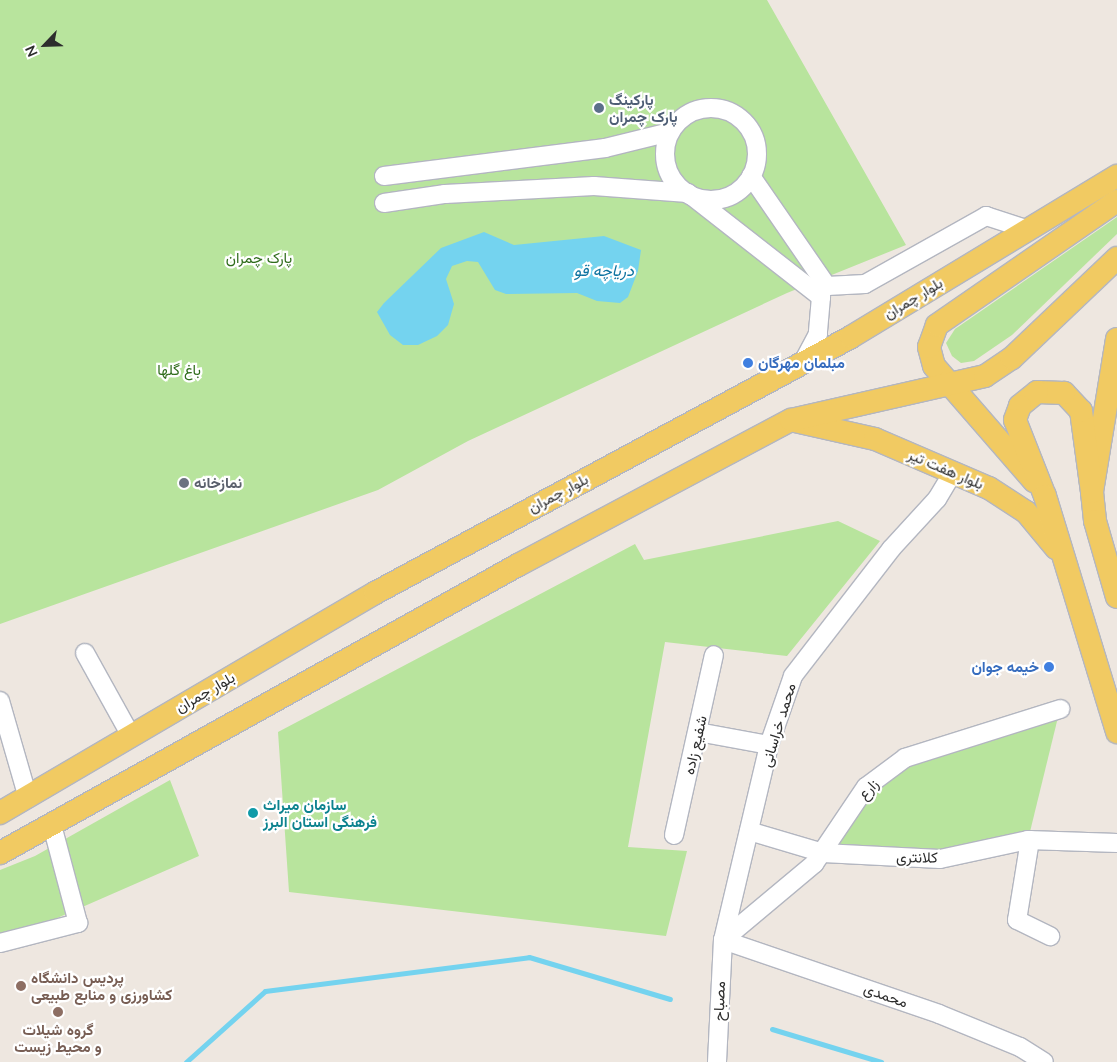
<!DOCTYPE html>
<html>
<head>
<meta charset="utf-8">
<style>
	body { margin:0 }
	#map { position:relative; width:1117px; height:1062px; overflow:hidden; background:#eee7e0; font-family:Mulish,Vazirmatn,sans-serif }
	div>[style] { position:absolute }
	.green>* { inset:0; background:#b8e49d }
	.water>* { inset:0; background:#74d3ef }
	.stream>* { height:5px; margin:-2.5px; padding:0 2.5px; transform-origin:2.5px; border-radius:2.5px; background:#74d3ef }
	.roads { filter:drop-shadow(1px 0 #b3b6c0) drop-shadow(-1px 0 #b3b6c0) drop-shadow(0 1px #b3b6c0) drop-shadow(0 -1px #b3b6c0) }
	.minor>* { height:18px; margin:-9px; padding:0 9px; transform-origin:9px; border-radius:9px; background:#fff }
	.minor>.ring { margin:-9px; padding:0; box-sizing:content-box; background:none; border:18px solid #fff; border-radius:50% }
	.major>* { height:22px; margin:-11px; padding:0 11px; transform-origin:11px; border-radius:11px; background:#f1ca62 }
	.dots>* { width:14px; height:14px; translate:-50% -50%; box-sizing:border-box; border:2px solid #fff; border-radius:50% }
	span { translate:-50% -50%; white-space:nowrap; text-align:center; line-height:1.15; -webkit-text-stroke:4.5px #fff; paint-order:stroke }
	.service-label { font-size:15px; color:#4e5e75; font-weight:700 }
	.left { translate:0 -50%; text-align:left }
	.park-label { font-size:15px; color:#2f6c1b }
	.street-label { font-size:15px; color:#2d2d2d }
	.shop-label { font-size:15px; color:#366cbe; font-weight:700 }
	.right { translate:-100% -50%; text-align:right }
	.worship-label { font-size:15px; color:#5b616d; font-weight:700 }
	.culture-label { font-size:15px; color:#0d838f; font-weight:700 }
	.education-label { font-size:15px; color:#785e54; font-weight:700 }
	.water-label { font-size:16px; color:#0e73a0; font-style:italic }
	.north { position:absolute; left:20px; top:20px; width:50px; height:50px; -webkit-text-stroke:4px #fff; paint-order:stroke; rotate:246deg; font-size:14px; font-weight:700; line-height:20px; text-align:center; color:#2d2d2d }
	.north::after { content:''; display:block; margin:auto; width:18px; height:22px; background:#2d2d2d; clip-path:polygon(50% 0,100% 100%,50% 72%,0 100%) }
</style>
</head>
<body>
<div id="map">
	<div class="green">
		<div style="clip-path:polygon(0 0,767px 0,906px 245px,787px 293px,468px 441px,378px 490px,0 624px)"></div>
		<div style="clip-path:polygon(1117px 217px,1117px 234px,1012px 335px,974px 361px,961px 363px,952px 356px,946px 343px,955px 329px)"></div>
		<div style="clip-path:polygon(838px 521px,880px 541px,787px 656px,665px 642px,628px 847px,687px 851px,666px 936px,289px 892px,278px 732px,635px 544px,644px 560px)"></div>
		<div style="clip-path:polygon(1060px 709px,1028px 840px,940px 859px,823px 853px,866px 787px,905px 758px)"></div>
		<div style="clip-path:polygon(170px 780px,199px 856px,0 943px,0 870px,35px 856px)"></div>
	</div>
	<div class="water">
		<div style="clip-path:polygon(484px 232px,514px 245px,604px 236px,641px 250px,638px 271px,628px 297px,620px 303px,597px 301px,577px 293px,506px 294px,495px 290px,478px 262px,467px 261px,452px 266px,446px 279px,454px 304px,448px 325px,437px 336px,418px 345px,403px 345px,390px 335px,377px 312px,384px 303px,441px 248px)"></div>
	</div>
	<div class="stream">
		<div style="left:772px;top:1029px;width:114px;rotate:16.8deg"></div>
		<div style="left:186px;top:1062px;width:106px;rotate:-41.9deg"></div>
		<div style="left:265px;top:991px;width:266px;rotate:-7.3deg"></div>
		<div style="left:529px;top:957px;width:147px;rotate:16.6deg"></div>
	</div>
	<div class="roads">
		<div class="minor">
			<div class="ring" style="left:665px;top:108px;width:74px;height:74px"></div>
			<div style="left:384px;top:176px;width:223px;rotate:-7.2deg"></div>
			<div style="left:605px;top:148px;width:67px;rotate:-13.8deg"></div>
			<div style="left:751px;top:176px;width:134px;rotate:55.4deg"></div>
			<div style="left:384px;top:203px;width:62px;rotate:-8.4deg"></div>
			<div style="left:445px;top:194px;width:149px;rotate:-3.1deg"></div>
			<div style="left:594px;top:186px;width:94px;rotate:4.3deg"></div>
			<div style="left:688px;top:193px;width:169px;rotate:38deg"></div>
			<div style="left:821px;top:297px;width:37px;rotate:95deg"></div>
			<div style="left:818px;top:334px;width:32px;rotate:118deg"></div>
			<div style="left:827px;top:286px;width:38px;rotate:-3deg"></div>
			<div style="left:865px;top:284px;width:139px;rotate:-29.3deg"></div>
			<div style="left:986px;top:216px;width:42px;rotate:18deg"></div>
			<div style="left:85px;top:653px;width:95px;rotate:61deg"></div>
			<div style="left:0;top:701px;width:101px;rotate:73.9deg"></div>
			<div style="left:698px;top:732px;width:72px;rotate:10.4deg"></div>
			<div style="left:749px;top:831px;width:77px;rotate:16.6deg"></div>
			<div style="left:823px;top:853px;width:117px;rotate:2.9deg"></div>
			<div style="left:940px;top:859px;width:90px;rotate:-12.2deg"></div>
			<div style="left:1028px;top:840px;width:89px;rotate:1.9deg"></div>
			<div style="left:674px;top:835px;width:184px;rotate:-77.5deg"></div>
			<div style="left:1030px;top:840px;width:81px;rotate:99.2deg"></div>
			<div style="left:1017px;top:920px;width:37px;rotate:26deg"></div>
			<div style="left:723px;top:940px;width:119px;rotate:-39.9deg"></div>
			<div style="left:814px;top:864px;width:93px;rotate:-56deg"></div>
			<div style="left:866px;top:787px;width:49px;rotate:-36.6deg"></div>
			<div style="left:905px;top:758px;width:163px;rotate:-17.5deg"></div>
			<div style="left:723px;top:940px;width:228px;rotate:18.9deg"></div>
			<div style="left:939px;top:1014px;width:87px;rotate:22.2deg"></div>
			<div style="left:1020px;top:1047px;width:28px;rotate:32deg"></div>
			<div style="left:0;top:943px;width:81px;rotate:-14.4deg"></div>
			<div style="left:78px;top:923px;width:101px;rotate:-104.9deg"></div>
			<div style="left:717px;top:1062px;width:122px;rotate:-87.2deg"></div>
			<div style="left:723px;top:940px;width:200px;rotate:-76.7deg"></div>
			<div style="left:769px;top:745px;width:73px;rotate:-70.8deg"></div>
			<div style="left:793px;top:676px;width:160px;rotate:-52.3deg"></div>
			<div style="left:891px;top:549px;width:68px;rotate:-47.4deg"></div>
			<div style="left:937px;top:499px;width:31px;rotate:-59deg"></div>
		</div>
		<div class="major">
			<div style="left:1117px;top:339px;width:155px;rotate:99.3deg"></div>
			<div style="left:1092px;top:492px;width:29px;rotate:84deg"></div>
			<div style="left:1095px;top:521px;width:79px;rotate:73.9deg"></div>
			<div style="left:795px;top:421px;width:82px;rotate:12.7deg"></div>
			<div style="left:875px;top:439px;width:124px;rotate:23.3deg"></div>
			<div style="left:989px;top:488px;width:44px;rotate:33deg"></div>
			<div style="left:1026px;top:512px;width:47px;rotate:50.2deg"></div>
			<div style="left:1034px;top:481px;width:152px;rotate:-131deg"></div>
			<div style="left:934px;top:366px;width:20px;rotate:-105deg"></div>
			<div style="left:929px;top:347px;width:23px;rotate:-70deg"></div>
			<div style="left:937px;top:325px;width:219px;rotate:-34.6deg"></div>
			<div style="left:1092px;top:492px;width:82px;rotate:-97.7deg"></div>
			<div style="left:1081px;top:411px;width:25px;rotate:-133deg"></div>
			<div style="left:1064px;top:393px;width:27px;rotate:-178deg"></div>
			<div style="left:1037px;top:392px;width:22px;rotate:141deg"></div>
			<div style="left:1020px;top:406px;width:15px;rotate:110deg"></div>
			<div style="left:1015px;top:420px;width:82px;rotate:68.5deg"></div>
			<div style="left:1045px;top:496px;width:247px;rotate:73deg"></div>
			<div style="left:0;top:813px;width:435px;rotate:-30.4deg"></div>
			<div style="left:375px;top:593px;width:540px;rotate:-28.27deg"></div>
			<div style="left:851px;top:337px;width:311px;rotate:-31.2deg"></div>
			<div style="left:0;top:853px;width:593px;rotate:-29.07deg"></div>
			<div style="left:518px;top:565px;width:309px;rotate:-28deg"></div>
			<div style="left:791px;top:420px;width:199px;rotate:-12.8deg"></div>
			<div style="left:985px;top:376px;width:32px;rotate:-34deg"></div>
			<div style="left:1012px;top:358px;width:145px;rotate:-43.6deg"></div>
		</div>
	</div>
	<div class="dots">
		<div style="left:599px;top:108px;background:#5c6f8a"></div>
		<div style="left:748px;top:363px;background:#3f7fe0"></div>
		<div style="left:184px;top:483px;background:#6b7280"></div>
		<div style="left:1049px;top:667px;background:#3f7fe0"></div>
		<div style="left:253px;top:813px;background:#0f9aa8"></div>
		<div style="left:21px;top:986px;background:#8d6e63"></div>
		<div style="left:58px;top:1012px;background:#8d6e63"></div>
	</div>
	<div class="service-label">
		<span class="left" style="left:609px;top:108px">پارکینگ<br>پارک چمران</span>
	</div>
	<div class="park-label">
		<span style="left:259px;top:258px">پارک چمران</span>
		<span style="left:179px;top:370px">باغ گلها</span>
	</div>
	<div class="street-label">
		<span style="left:913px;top:298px;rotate:-31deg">بلوار چمران</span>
		<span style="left:946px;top:469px;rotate:23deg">بلوار هفت تیر</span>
		<span style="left:558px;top:493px;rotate:-28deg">بلوار چمران</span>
		<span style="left:205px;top:692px;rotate:-30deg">بلوار چمران</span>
		<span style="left:778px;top:725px;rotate:-73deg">محمد خراسانی</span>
		<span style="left:695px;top:745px;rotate:-77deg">شفیع زاده</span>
		<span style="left:868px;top:789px;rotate:-47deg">زارع</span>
		<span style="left:917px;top:857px;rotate:1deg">کلانتری</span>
		<span style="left:886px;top:995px;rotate:20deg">محمدی</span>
		<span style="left:719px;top:1001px;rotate:-88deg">مصباح</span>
	</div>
	<div class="shop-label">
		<span class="left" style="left:758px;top:363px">مبلمان مهرگان</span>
		<span class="right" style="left:1039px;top:667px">خیمه جوان</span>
	</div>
	<div class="worship-label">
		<span class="left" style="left:194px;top:483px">نمازخانه</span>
	</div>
	<div class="culture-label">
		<span class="left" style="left:263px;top:813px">سازمان میراث<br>فرهنگی استان البرز</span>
	</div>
	<div class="education-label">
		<span class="left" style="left:31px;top:986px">پردیس دانشگاه<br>کشاورزی و منابع طبیعی</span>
		<span style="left:58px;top:1038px">گروه شیلات<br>و محیط زیست</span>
	</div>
	<div class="water-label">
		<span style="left:604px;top:270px">دریاچه قو</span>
	</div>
	<div class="north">N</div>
</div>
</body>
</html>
